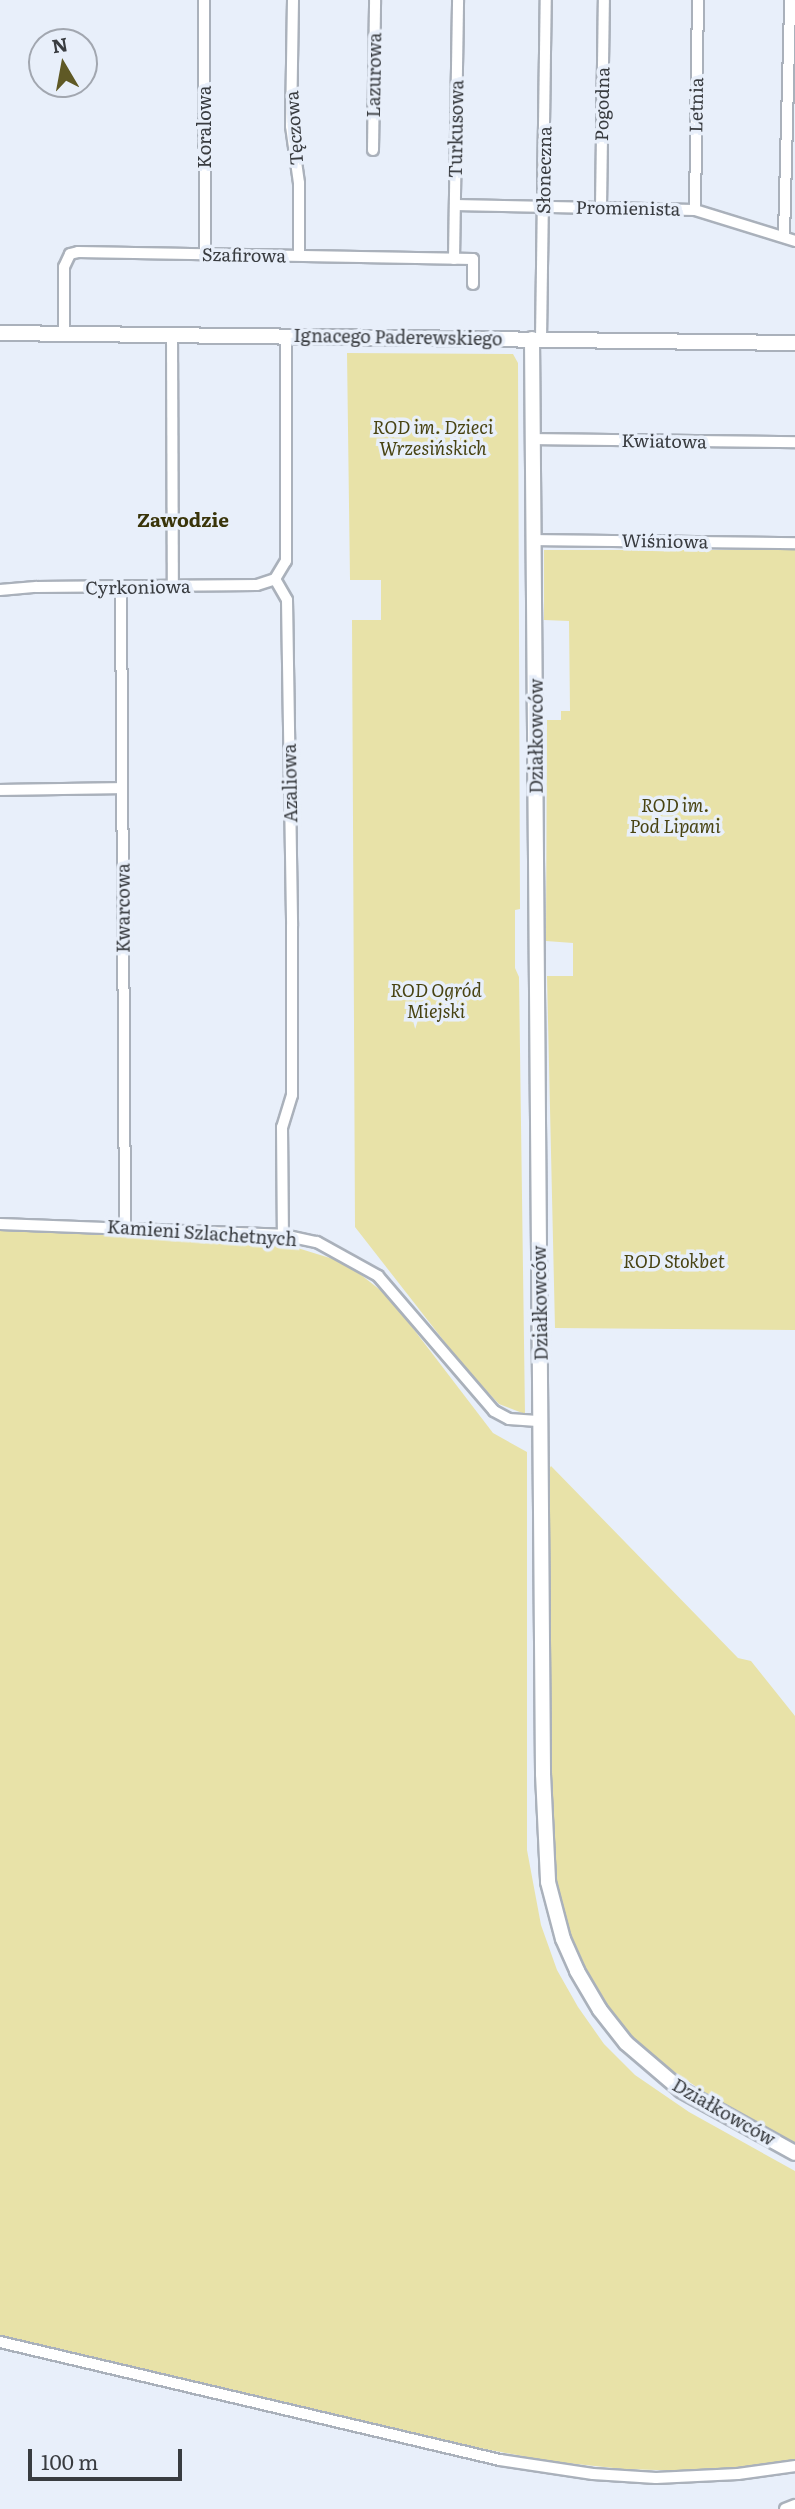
<!DOCTYPE html>
<html>
<head>
<meta charset="utf-8">
<style>
	body { margin:0 }
	#map { position:relative; width:795px; height:2509px; overflow:hidden; background:#e8effa; font-family:Literata,serif }
	div>[style] { position:absolute }
	.green>* { inset:0; background:#e8e2a8 }
	.roads { filter:drop-shadow(2px 0 #aab1bb) drop-shadow(-2px 0 #aab1bb) drop-shadow(0 2px #aab1bb) drop-shadow(0 -2px #aab1bb) }
	.minor>* { height:10px; margin:-5px; padding:0 5px; transform-origin:5px; border-radius:5px; background:#fff }
	.tertiary>* { height:14px; margin:-7px; padding:0 7px; transform-origin:7px; border-radius:7px; background:#fff }
	span { translate:-50% -50%; white-space:nowrap; text-align:center; line-height:1.15; -webkit-text-stroke:7px #e8effa; paint-order:stroke }
	.street-label { font-size:18px; color:#393c40 }
	.park-label { font-size:18px; color:#484312; font-style:italic }
	.neighbourhood-label { font-size:19px; color:#393409; font-weight:700 }
	.north { position:absolute; left:28px; top:28px; width:70px; height:70px; box-sizing:border-box; background:#e8effa; border:2px solid #a2a7b0; border-radius:50%; rotate:350deg; font-size:19px; font-weight:700; line-height:28px; text-align:center; color:#393c40 }
	.north::after { content:''; display:block; margin:auto; width:24px; height:32px; background:#5f5925; clip-path:polygon(50% 0,100% 100%,50% 72%,0 100%) }
	.scale { position:absolute; left:28px; top:2449px; width:154px; height:32px; box-sizing:border-box; border:4px solid #393c40; border-top:0; padding-left:9px; font-size:21px; line-height:24px; white-space:nowrap; color:#393c40; -webkit-text-stroke:5px #e8effa; paint-order:stroke }
</style>
</head>
<body>
<div id="map">
	<div class="green">
		<div style="clip-path:polygon(347px 353px,513px 354px,518px 363px,520px 909px,515px 910px,515px 968px,519px 977px,525px 1414px,499px 1404px,465px 1368px,355px 1227px,352px 620px,381px 620px,381px 580px,350px 580px)"></div>
		<div style="clip-path:polygon(544px 550px,795px 550px,795px 1330px,555px 1328px,547px 976px,573px 976px,573px 943px,546px 941px,547px 720px,561px 720px,561px 711px,570px 711px,569px 621px,544px 620px)"></div>
		<div style="clip-path:polygon(0 1230px,95px 1231px,275px 1241px,346px 1263px,389px 1297px,493px 1433px,527px 1452px,527px 1850px,541px 1925px,557px 1970px,578px 2007px,604px 2044px,635px 2075px,689px 2112px,795px 2171px,795px 2459px,737px 2468px,691px 2471px,623px 2469px,548px 2461px,459px 2444px,0 2335px)"></div>
		<div style="clip-path:polygon(551px 1466px,738px 1658px,751px 1661px,795px 1716px,795px 2143px,701px 2090px,657px 2060px,635px 2040px,615px 2016px,584px 1968px,568px 1929px,556px 1886px,550px 1839px,546px 1474px)"></div>
	</div>
	<div class="roads">
		<div class="minor">
			<div style="left:204px;top:0;width:254px;rotate:89.8deg"></div>
			<div style="left:293px;top:0;width:126px;rotate:90.9deg"></div>
			<div style="left:291px;top:126px;width:58px;rotate:82deg"></div>
			<div style="left:299px;top:183px;width:72px;rotate:90deg"></div>
			<div style="left:373px;top:150px;width:150px;rotate:-89.2deg"></div>
			<div style="left:455px;top:205px;width:240px;rotate:1.2deg"></div>
			<div style="left:695px;top:210px;width:105px;rotate:17.2deg"></div>
			<div style="left:601px;top:207px;width:207px;rotate:-89.2deg"></div>
			<div style="left:695px;top:210px;width:210px;rotate:-89.2deg"></div>
			<div style="left:784px;top:236px;width:236px;rotate:-88.5deg"></div>
			<div style="left:454px;top:259px;width:259px;rotate:-89.1deg"></div>
			<div style="left:64px;top:333px;width:66px;rotate:-90deg"></div>
			<div style="left:64px;top:267px;width:14px;rotate:-65deg"></div>
			<div style="left:70px;top:254px;width:8px;rotate:-14deg"></div>
			<div style="left:78px;top:252px;width:395px;rotate:1deg"></div>
			<div style="left:473px;top:259px;width:25px;rotate:90deg"></div>
			<div style="left:172px;top:335px;width:252px;rotate:89.8deg"></div>
			<div style="left:541px;top:339px;width:339px;rotate:-89.2deg"></div>
			<div style="left:533px;top:439px;width:262px;rotate:0.7deg"></div>
			<div style="left:534px;top:540px;width:261px;rotate:0.7deg"></div>
			<div style="left:275px;top:579px;width:24px;rotate:60deg"></div>
			<div style="left:287px;top:600px;width:326px;rotate:89.1deg"></div>
			<div style="left:292px;top:926px;width:169px;rotate:90deg"></div>
			<div style="left:292px;top:1095px;width:34px;rotate:107deg"></div>
			<div style="left:282px;top:1127px;width:108px;rotate:89.5deg"></div>
			<div style="left:121px;top:588px;width:639px;rotate:89.64deg"></div>
			<div style="left:0;top:590px;width:36px;rotate:-5deg"></div>
			<div style="left:36px;top:587px;width:221px;rotate:-0.5deg"></div>
			<div style="left:257px;top:585px;width:19px;rotate:-18deg"></div>
			<div style="left:275px;top:579px;width:21px;rotate:-59deg"></div>
			<div style="left:286px;top:561px;width:225px;rotate:-90deg"></div>
			<div style="left:0;top:790px;width:122px;rotate:-0.9deg"></div>
			<div style="left:0;top:1224px;width:283px;rotate:2.2deg"></div>
			<div style="left:283px;top:1235px;width:35px;rotate:12deg"></div>
			<div style="left:317px;top:1242px;width:70px;rotate:29.1deg"></div>
			<div style="left:378px;top:1276px;width:178px;rotate:49.3deg"></div>
			<div style="left:494px;top:1411px;width:17px;rotate:28deg"></div>
			<div style="left:509px;top:1419px;width:32px;rotate:4deg"></div>
			<div style="left:0;top:2342px;width:514px;rotate:13.28deg"></div>
			<div style="left:500px;top:2460px;width:94px;rotate:8.6deg"></div>
			<div style="left:593px;top:2474px;width:63px;rotate:3.6deg"></div>
			<div style="left:656px;top:2478px;width:82px;rotate:-2.8deg"></div>
			<div style="left:738px;top:2474px;width:58px;rotate:-8deg"></div>
			<div style="left:785px;top:2509px;width:11px;rotate:-22deg"></div>
		</div>
		<div class="tertiary">
			<div style="left:0;top:333px;width:795px;rotate:0.72deg"></div>
			<div style="left:532px;top:339px;width:1435px;rotate:89.56deg"></div>
			<div style="left:543px;top:1774px;width:108px;rotate:87.3deg"></div>
			<div style="left:548px;top:1882px;width:59px;rotate:75.3deg"></div>
			<div style="left:563px;top:1939px;width:35px;rotate:66deg"></div>
			<div style="left:577px;top:1971px;width:45px;rotate:59.5deg"></div>
			<div style="left:600px;top:2010px;width:42px;rotate:51.8deg"></div>
			<div style="left:626px;top:2043px;width:72px;rotate:40.5deg"></div>
			<div style="left:681px;top:2090px;width:130px;rotate:28.9deg"></div>
		</div>
	</div>
	<div class="street-label">
		<span style="left:374px;top:75px;rotate:-89deg">Lazurowa</span>
		<span style="left:602px;top:104px;rotate:-89deg">Pogodna</span>
		<span style="left:696px;top:105px;rotate:-89deg">Letnia</span>
		<span style="left:204px;top:127px;rotate:-90deg">Koralowa</span>
		<span style="left:294px;top:128px;rotate:-94deg">Tęczowa</span>
		<span style="left:456px;top:129px;rotate:-89deg">Turkusowa</span>
		<span style="left:544px;top:170px;rotate:-89deg">Słoneczna</span>
		<span style="left:628px;top:208px;rotate:1deg">Promienista</span>
		<span style="left:244px;top:255px;rotate:1deg">Szafirowa</span>
		<span style="left:398px;top:337px;rotate:1deg">Ignacego Paderewskiego</span>
		<span style="left:664px;top:441px;rotate:1deg">Kwiatowa</span>
		<span style="left:665px;top:541px;rotate:1deg">Wiśniowa</span>
		<span style="left:138px;top:587px;rotate:-1deg">Cyrkoniowa</span>
		<span style="left:536px;top:736px;rotate:-90deg">Działkowców</span>
		<span style="left:290px;top:783px;rotate:-91deg">Azaliowa</span>
		<span style="left:123px;top:908px;rotate:-90deg">Kwarcowa</span>
		<span style="left:202px;top:1233px;rotate:4deg">Kamieni Szlachetnych</span>
		<span style="left:540px;top:1303px;rotate:-91deg">Działkowców</span>
		<span style="left:724px;top:2112px;rotate:30deg">Działkowców</span>
	</div>
	<div class="park-label">
		<span style="left:433px;top:438px">ROD im. Dzieci<br>Wrzesińskich</span>
		<span style="left:675px;top:816px">ROD im.<br>Pod Lipami</span>
		<span style="left:436px;top:1001px">ROD Ogród<br>Miejski</span>
		<span style="left:674px;top:1261px">ROD Stokbet</span>
	</div>
	<div class="neighbourhood-label">
		<span style="left:183px;top:520px">Zawodzie</span>
	</div>
	<div class="north">N</div>
	<div class="scale">100 m</div>
</div>
</body>
</html>
